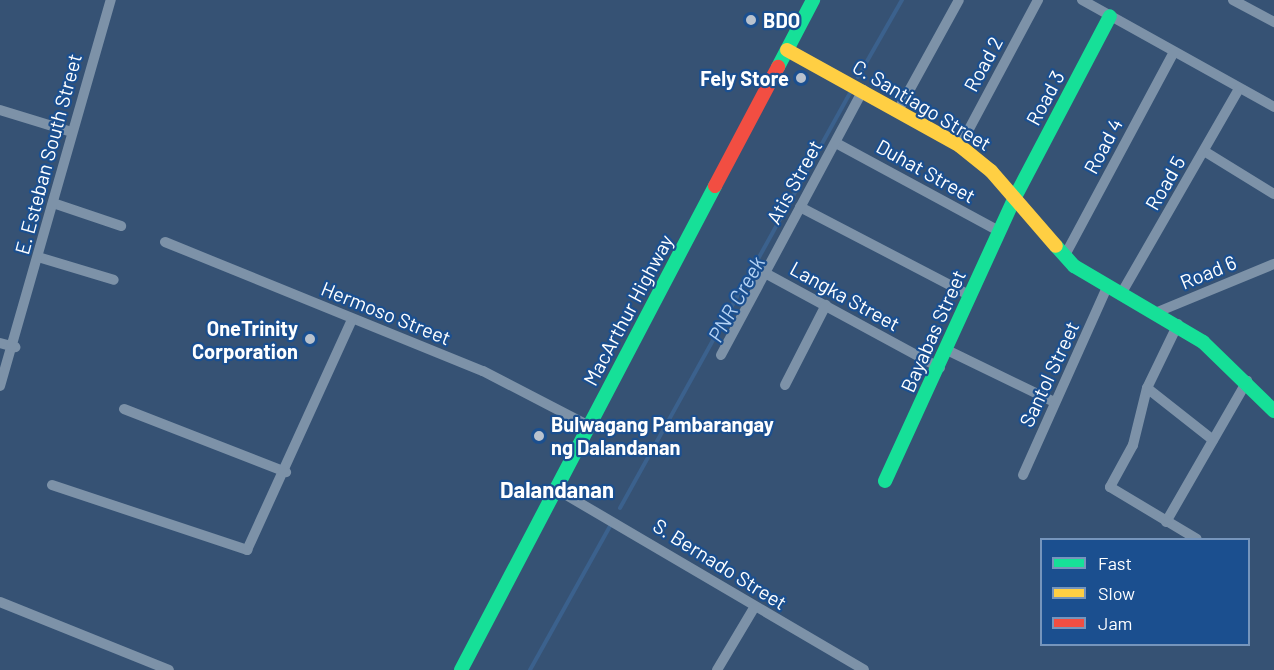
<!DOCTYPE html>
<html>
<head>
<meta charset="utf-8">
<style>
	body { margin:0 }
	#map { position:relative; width:1274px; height:670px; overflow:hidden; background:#365274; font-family:Barlow,sans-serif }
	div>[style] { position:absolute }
	.stream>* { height:4px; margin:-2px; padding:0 2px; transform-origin:2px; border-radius:2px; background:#3b618d }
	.street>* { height:10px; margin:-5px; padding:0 5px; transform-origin:5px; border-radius:5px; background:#7d92a8 }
	.fast>* { height:14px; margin:-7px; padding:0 7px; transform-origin:7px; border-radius:7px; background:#16e098 }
	.slow>* { height:14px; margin:-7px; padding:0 7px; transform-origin:7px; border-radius:7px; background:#ffcf43 }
	.jam>* { height:14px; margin:-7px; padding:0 7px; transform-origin:7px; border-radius:7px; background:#f24e42 }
	.dots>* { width:16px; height:16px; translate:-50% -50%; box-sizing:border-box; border:3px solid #1b4f8f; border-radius:50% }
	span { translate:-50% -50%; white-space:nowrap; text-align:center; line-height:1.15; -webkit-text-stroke:4.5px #1b4f8f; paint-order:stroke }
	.poi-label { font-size:20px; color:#fff; font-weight:700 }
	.left { translate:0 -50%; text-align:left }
	.right { translate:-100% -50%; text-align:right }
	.street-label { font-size:20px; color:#fff }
	.water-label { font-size:21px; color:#b5d3f5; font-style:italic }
	.quarter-label { font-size:22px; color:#fff; font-weight:700 }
	.legend { position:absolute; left:1040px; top:538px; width:210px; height:108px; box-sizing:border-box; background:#1b4f8f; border:2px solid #7695bc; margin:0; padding:8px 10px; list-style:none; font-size:18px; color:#fff }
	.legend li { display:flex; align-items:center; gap:12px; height:30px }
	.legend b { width:30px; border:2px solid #7695bc }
</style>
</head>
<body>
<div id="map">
	<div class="stream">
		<div style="left:858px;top:77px;width:89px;rotate:-60.3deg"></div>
		<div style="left:620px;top:508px;width:477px;rotate:-61deg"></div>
		<div style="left:530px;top:670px;width:165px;rotate:-60.9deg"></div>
	</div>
	<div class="street">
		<div style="left:1082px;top:0;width:220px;rotate:29.1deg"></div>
		<div style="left:1233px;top:0;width:47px;rotate:28.2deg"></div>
		<div style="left:899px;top:109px;width:124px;rotate:-61.2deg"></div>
		<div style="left:0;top:110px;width:75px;rotate:17deg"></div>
		<div style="left:836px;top:143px;width:185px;rotate:28.4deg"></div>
		<div style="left:960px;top:146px;width:166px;rotate:-61.9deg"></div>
		<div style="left:1204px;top:151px;width:82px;rotate:31.6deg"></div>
		<div style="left:53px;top:203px;width:72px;rotate:18.7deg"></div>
		<div style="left:800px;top:207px;width:191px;rotate:27.5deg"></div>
		<div style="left:165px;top:242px;width:343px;rotate:22.1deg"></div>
		<div style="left:483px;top:371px;width:119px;rotate:27.4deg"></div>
		<div style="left:38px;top:257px;width:79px;rotate:16.8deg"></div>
		<div style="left:1064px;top:257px;width:233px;rotate:-61.8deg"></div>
		<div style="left:765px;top:273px;width:199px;rotate:28.5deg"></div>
		<div style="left:1121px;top:294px;width:237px;rotate:-60.1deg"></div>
		<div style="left:1155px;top:313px;width:129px;rotate:-22.4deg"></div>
		<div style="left:1178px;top:324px;width:71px;rotate:115.8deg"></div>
		<div style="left:1147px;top:388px;width:59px;rotate:103.8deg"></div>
		<div style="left:1133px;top:445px;width:48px;rotate:118.7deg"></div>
		<div style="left:1110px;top:487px;width:101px;rotate:30.9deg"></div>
		<div style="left:0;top:343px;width:16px;rotate:15deg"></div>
		<div style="left:949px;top:351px;width:117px;rotate:25.9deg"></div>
		<div style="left:721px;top:355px;width:301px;rotate:-61.8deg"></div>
		<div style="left:785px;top:385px;width:90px;rotate:-62.9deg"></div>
		<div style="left:0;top:386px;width:402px;rotate:-74deg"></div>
		<div style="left:1147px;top:388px;width:84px;rotate:38.2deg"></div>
		<div style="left:124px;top:409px;width:174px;rotate:21.3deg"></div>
		<div style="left:1023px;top:475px;width:206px;rotate:-65.9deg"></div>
		<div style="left:52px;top:485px;width:206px;rotate:18.4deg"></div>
		<div style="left:247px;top:550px;width:253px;rotate:-65.5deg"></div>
		<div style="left:556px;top:489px;width:357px;rotate:30.4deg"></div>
		<div style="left:1166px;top:522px;width:163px;rotate:-60.1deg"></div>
		<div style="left:0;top:602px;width:182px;rotate:21.9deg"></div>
		<div style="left:717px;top:670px;width:72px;rotate:-59.2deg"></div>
	</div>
	<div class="fast">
		<div style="left:778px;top:67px;width:76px;rotate:-62.4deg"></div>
		<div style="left:1056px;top:246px;width:27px;rotate:48deg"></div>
		<div style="left:1074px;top:266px;width:150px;rotate:30.5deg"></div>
		<div style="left:1203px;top:342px;width:99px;rotate:44.2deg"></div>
		<div style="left:885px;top:481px;width:312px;rotate:-65.4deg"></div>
		<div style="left:1015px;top:197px;width:204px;rotate:-62.3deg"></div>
		<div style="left:461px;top:670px;width:547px;rotate:-62.31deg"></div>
	</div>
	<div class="slow">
		<div style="left:787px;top:50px;width:198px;rotate:29deg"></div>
		<div style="left:960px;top:146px;width:40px;rotate:39deg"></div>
		<div style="left:991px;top:171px;width:99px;rotate:49.1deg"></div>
	</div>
	<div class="jam">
		<div style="left:715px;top:186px;width:135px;rotate:-62.1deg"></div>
	</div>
	<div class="dots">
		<div style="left:751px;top:20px;background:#b9c2ce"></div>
		<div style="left:801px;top:78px;background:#b9c2ce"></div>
		<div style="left:310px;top:339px;background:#b9c2ce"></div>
		<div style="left:539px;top:436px;background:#b9c2ce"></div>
	</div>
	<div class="poi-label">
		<span class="left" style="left:763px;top:20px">BDO</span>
		<span class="right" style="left:789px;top:78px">Fely Store</span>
		<span class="right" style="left:298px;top:340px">OneTrinity<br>Corporation</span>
		<span class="left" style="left:551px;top:436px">Bulwagang Pambarangay<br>ng Dalandanan</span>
	</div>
	<div class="street-label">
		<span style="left:983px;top:64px;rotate:-62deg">Road 2</span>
		<span style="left:1045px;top:98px;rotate:-62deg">Road 3</span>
		<span style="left:922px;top:105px;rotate:31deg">C. Santiago Street</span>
		<span style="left:1103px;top:146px;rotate:-62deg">Road 4</span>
		<span style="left:48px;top:154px;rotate:-75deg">E. Esteban South Street</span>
		<span style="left:926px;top:171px;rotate:29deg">Duhat Street</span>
		<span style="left:794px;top:182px;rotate:-61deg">Atis Street</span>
		<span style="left:1165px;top:183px;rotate:-60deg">Road 5</span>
		<span style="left:1208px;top:272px;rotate:-22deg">Road 6</span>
		<span style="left:845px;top:296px;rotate:29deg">Langka Street</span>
		<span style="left:628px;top:310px;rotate:-62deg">MacArthur Highway</span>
		<span style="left:386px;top:313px;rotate:22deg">Hermoso Street</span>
		<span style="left:933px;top:331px;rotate:-66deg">Bayabas Street</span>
		<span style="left:1049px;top:374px;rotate:-65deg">Santol Street</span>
		<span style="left:720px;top:564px;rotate:32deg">S. Bernado Street</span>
	</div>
	<div class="water-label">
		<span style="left:736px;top:299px;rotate:-61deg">PNR Creek</span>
	</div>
	<div class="quarter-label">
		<span style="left:557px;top:490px">Dalandanan</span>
	</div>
	<ul class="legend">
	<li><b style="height:8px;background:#16e098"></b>Fast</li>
	<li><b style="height:8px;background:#ffcf43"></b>Slow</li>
	<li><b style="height:8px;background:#f24e42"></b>Jam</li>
	</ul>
</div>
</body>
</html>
